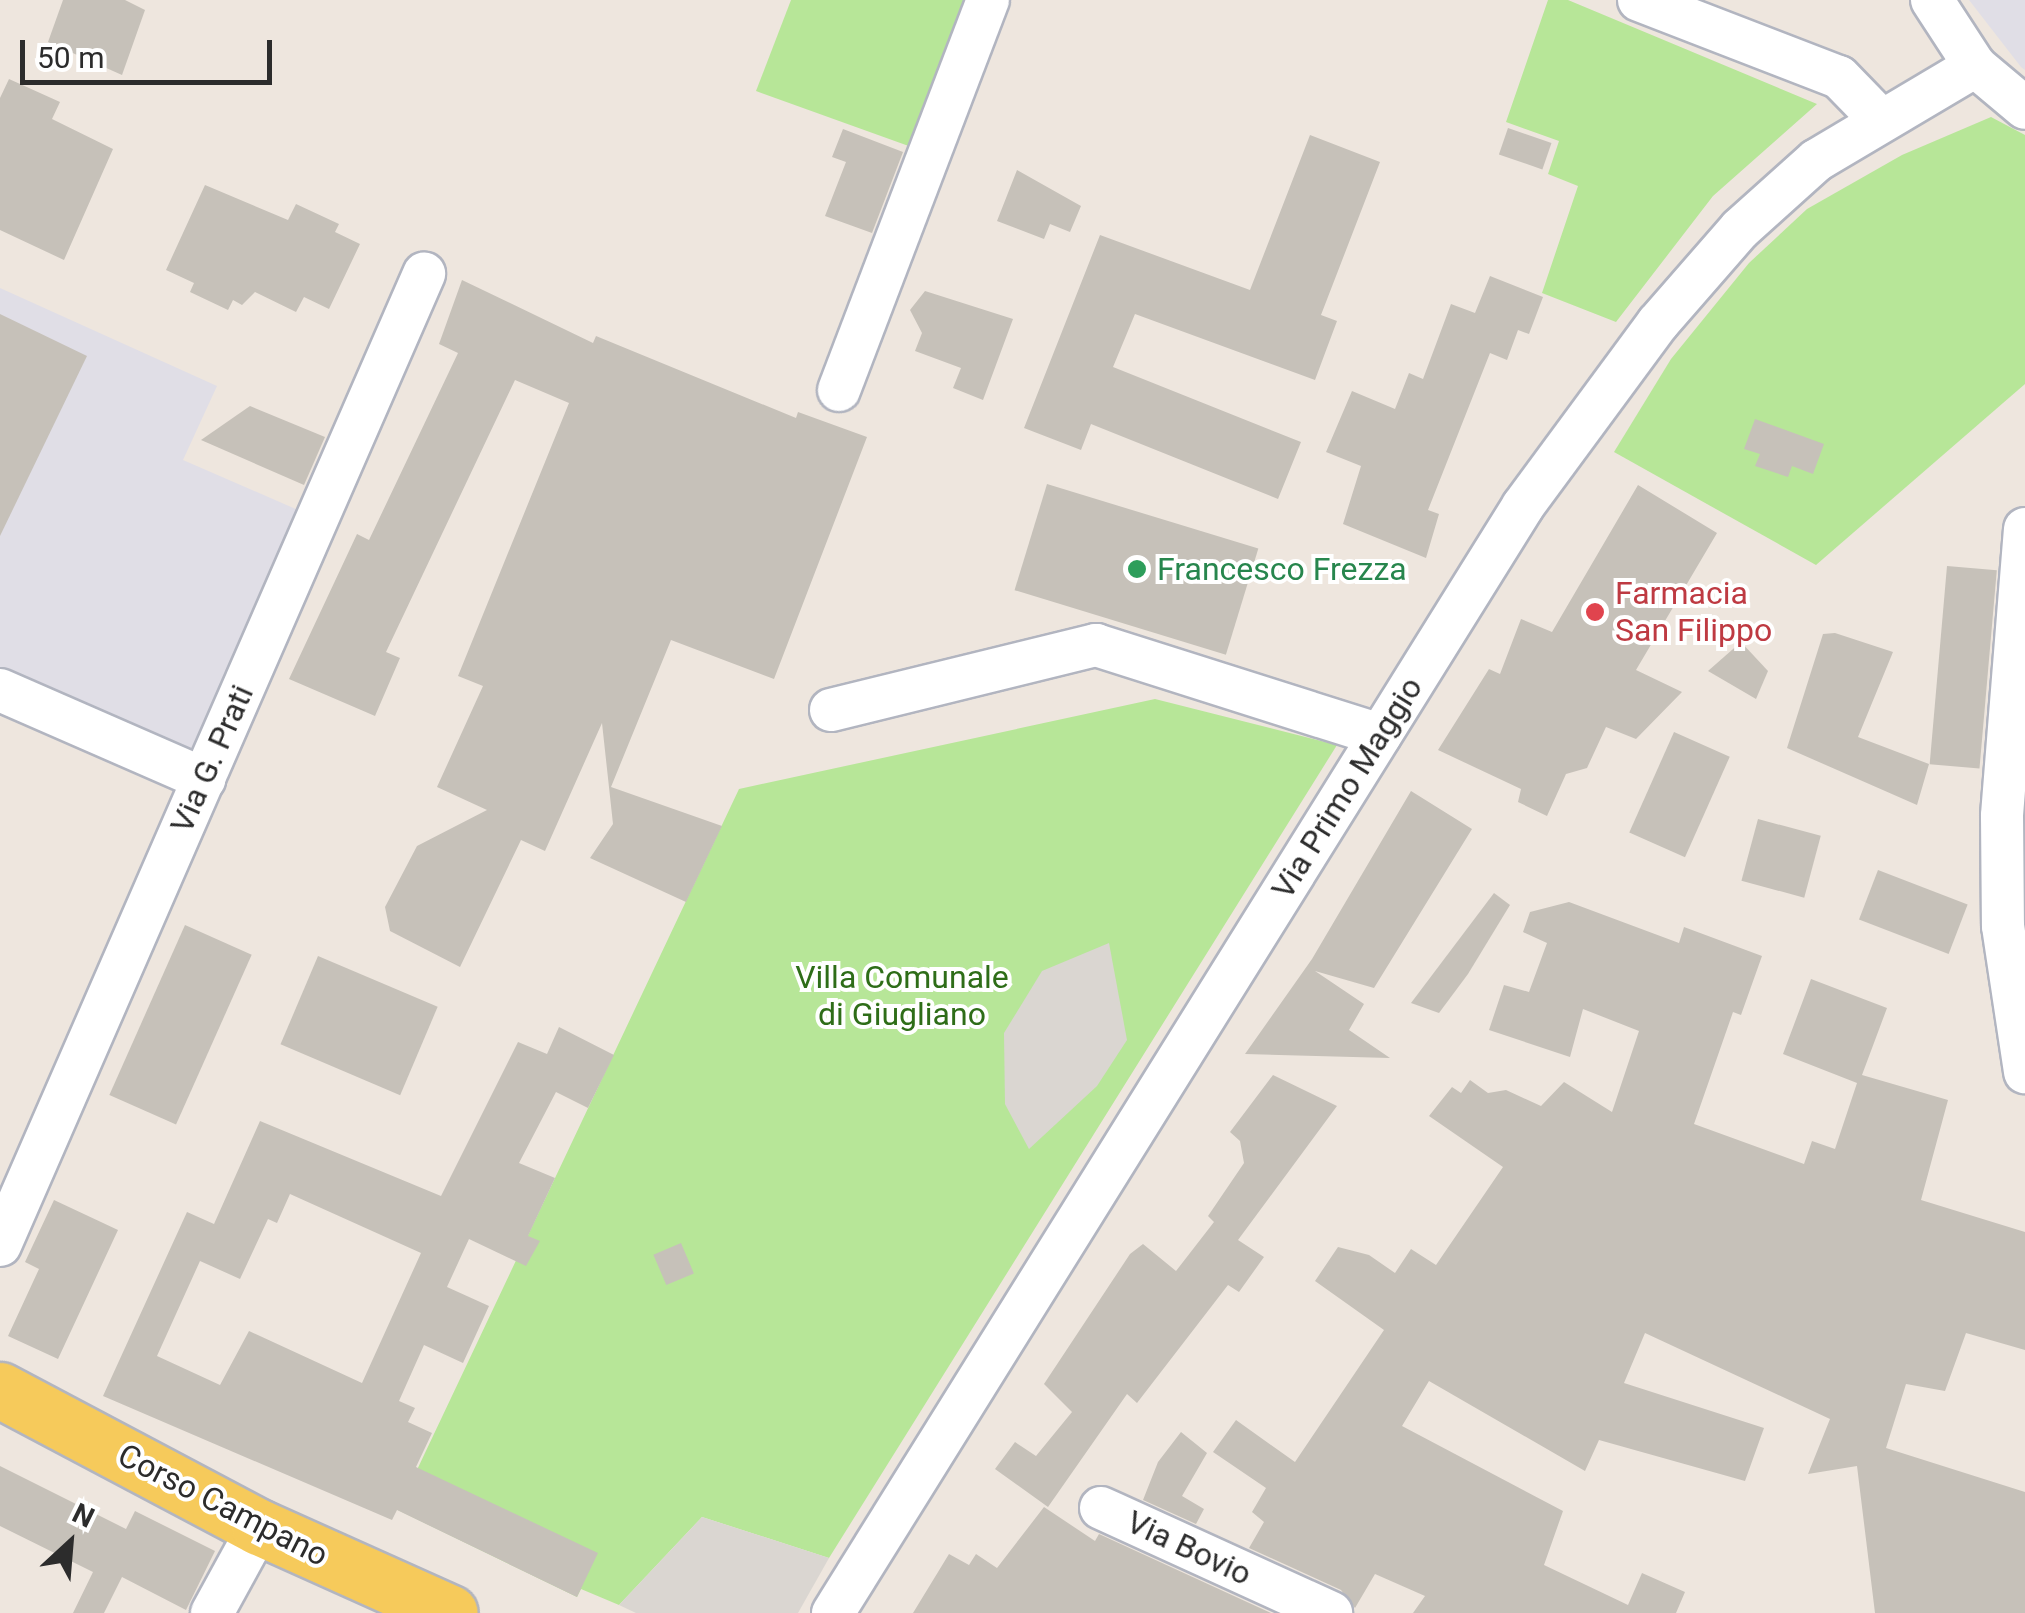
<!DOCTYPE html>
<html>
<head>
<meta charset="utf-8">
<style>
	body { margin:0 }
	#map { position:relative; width:2025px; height:1613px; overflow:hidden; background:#eee6de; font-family:Roboto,sans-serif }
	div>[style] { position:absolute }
	.industrial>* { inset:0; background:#e0dee6 }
	.green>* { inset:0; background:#b7e698 }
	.plaza>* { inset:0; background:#dad6d1 }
	.building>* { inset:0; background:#c6c1b9; transform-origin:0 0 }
	.roads { filter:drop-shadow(2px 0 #b2b5c0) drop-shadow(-2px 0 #b2b5c0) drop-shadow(0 2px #b2b5c0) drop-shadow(0 -2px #b2b5c0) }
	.minor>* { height:42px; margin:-21px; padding:0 21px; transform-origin:21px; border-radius:21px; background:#fff }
	.major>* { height:55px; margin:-27.5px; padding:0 27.5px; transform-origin:27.5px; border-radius:27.5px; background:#f6ca5b }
	.dots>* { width:28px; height:28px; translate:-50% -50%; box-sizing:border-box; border:5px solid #fff; border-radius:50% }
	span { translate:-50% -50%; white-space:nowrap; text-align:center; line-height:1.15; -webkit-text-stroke:8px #fff; paint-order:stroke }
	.leisure-label { font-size:32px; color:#27864d }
	.left { translate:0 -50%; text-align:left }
	.health-label { font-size:32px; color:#be3a42 }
	.street-label { font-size:32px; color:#2c2c2c }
	.park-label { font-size:32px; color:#2e6d18 }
	.north { position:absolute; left:20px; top:1493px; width:100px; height:100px; -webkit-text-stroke:8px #fff; paint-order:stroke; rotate:26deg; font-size:28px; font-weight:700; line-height:40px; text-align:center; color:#2c2c2c }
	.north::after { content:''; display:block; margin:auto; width:35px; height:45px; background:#2c2c2c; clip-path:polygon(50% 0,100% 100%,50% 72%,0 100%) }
	.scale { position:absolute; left:20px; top:40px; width:252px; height:45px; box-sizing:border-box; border:5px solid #2c2c2c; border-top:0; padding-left:12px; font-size:30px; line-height:35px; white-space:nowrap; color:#2c2c2c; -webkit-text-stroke:8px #fff; paint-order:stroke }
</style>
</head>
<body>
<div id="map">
	<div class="industrial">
		<div style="clip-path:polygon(1969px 0,2025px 0,2025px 70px,2021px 67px)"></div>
		<div style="clip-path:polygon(0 288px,217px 386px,183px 460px,298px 510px,176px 783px,0 714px)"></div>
	</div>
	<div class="green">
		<div style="clip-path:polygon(791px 0,976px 0,917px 149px,756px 91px)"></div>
		<div style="clip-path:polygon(1548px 0,1568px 0,1817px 104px,1713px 196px,1616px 322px,1542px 293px,1578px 186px,1548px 174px,1559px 141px,1506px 122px)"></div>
		<div style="clip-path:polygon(1991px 117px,2025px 135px,2025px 384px,1816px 565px,1614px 452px,1671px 359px,1749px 263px,1807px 209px,1902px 155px)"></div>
		<div style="clip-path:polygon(1155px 699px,1337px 745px,829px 1558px,702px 1517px,619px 1605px,581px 1589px,577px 1597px,398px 1510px,739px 789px)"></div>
	</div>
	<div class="plaza">
		<div style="clip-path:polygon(1109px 943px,1127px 1040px,1097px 1086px,1029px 1149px,1005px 1104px,1004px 1033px,1042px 971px)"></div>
		<div style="clip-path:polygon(702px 1517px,829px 1558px,798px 1613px,636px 1613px,619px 1605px)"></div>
	</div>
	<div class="building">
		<div style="clip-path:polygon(63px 0,125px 0,145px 10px,122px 75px,48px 42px)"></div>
		<div style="clip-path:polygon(9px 79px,60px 102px,52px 119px,113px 149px,64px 260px,0 230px,0 98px)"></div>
		<div style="left:1508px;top:128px;width:46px;height:28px;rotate:19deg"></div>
		<div style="clip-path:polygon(843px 129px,903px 152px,872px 233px,825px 216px,846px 162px,832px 157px)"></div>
		<div style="clip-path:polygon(1310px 135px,1380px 162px,1321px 315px,1337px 321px,1315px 380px,1135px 314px,1113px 367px,1301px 442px,1278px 499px,1091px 424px,1081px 450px,1024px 428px,1100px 235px,1250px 290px)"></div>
		<div style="clip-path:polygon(1017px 170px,1081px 206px,1070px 232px,1050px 224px,1044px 239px,997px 221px)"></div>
		<div style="clip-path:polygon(205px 185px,288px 220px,296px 204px,339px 224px,335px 232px,360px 244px,329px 309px,304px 297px,296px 312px,255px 292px,242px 305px,233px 300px,228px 310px,190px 292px,194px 283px,166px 270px)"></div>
		<div style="clip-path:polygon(1490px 276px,1543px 297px,1529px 334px,1518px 330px,1507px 360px,1490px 353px,1428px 510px,1439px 514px,1426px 558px,1343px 524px,1361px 466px,1326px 452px,1352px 391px,1395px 409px,1409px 373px,1423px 379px,1451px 304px,1475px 313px)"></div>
		<div style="clip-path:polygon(462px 280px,593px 343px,596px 336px,796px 418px,798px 412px,867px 437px,774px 679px,671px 640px,611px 787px,722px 826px,686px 902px,590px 858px,613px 824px,602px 723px,545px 851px,521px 840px,460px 967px,390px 931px,385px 907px,417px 846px,487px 810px,437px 787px,483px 686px,458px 676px,569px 403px,515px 380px,386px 652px,400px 658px,375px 716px,289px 679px,357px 534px,369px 540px,458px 353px,439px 344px)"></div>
		<div style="clip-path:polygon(925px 291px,1013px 319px,983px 400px,953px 388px,961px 368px,915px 351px,922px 333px,910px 310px)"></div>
		<div style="clip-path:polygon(0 314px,87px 356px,0 536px)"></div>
		<div style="clip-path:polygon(250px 406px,325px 437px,304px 485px,201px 440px)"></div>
		<div style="clip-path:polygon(1755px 419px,1824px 444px,1813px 474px,1792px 466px,1788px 477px,1755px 466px,1760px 454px,1744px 449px)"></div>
		<div style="left:1047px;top:484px;width:221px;height:111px;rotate:17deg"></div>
		<div style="clip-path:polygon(1638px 485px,1717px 533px,1636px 670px,1682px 692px,1636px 739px,1606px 727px,1587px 768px,1566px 774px,1547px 816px,1518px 802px,1521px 789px,1438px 750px,1489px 669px,1500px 674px,1521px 619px,1552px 632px)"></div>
		<div style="left:1947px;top:566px;width:50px;height:199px;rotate:5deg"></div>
		<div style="clip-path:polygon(1835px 633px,1893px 652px,1858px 737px,1929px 764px,1917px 805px,1787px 748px,1823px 634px)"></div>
		<div style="clip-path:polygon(1741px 642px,1768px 671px,1756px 699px,1708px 671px)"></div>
		<div style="left:1674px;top:732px;width:61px;height:110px;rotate:24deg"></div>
		<div style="clip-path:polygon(1411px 791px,1472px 829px,1374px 988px,1315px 971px,1364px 1004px,1349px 1030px,1390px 1058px,1245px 1054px,1312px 959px)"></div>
		<div style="left:1758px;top:819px;width:65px;height:64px;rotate:15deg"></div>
		<div style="left:1878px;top:870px;width:96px;height:53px;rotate:21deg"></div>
		<div style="clip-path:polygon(1494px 893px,1510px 905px,1468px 974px,1439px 1013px,1411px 1003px)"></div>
		<div style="clip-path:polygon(1569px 902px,1679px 943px,1684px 927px,1762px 956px,1741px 1015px,1733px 1012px,1694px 1124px,1804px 1164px,1812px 1141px,1835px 1149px,1857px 1083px,1783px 1054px,1811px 979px,1887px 1008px,1862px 1075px,1948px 1100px,1921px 1200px,2025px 1232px,2025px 1350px,1966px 1333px,1945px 1391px,1906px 1384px,1886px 1448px,2025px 1492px,2025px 1613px,1875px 1613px,1857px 1466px,1808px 1474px,1830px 1419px,1645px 1333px,1624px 1383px,1764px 1428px,1745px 1481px,1599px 1440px,1585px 1471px,1429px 1381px,1402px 1426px,1563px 1511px,1544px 1565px,1628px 1605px,1642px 1573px,1685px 1592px,1676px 1613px,1413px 1613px,1425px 1596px,1375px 1574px,1355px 1608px,1341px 1590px,1249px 1548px,1264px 1522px,1252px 1512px,1266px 1488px,1213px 1452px,1236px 1420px,1295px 1462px,1384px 1330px,1315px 1281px,1338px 1247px,1369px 1255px,1395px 1273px,1411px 1249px,1436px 1265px,1503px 1167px,1429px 1116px,1452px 1087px,1461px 1093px,1470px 1080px,1488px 1093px,1506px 1090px,1541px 1106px,1564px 1082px,1612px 1112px,1639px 1031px,1583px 1009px,1570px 1057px,1489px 1030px,1504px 985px,1529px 992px,1547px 943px,1523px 932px,1530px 912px)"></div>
		<div style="left:185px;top:925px;width:73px;height:186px;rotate:24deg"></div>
		<div style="left:318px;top:956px;width:130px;height:96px;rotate:23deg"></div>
		<div style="clip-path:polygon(evenodd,559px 1027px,614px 1055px,588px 1108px,556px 1092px,519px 1163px,555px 1178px,528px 1236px,540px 1241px,526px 1266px,469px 1239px,447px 1287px,489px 1306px,463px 1363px,424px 1345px,399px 1401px,415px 1408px,408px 1422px,432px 1433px,416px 1467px,598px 1553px,577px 1597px,397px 1510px,392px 1520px,103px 1396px,187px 1212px,214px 1224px,260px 1121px,441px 1196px,518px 1042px,547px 1054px,559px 1027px,290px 1194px,421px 1253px,362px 1383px,249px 1331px,220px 1385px,157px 1356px,200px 1261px,240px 1279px,268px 1219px,277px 1223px,290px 1194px)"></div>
		<div style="clip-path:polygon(1273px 1075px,1337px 1106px,1238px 1240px,1264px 1257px,1239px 1292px,1228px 1285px,1137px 1403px,1127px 1394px,1048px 1507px,995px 1469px,1015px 1442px,1036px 1456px,1072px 1412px,1044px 1384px,1130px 1254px,1143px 1244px,1176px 1271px,1214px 1222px,1208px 1216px,1244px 1163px,1240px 1141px,1230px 1132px)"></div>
		<div style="clip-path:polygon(54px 1200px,118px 1230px,58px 1359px,8px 1336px,39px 1269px,25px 1262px)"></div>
		<div style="left:681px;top:1243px;width:33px;height:30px;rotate:67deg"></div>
		<div style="clip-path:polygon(1181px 1432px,1207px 1453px,1182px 1496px,1204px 1509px,1196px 1524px,1143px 1500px,1158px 1462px)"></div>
		<div style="clip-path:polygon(0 1466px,126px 1529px,135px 1511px,215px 1551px,186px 1610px,122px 1577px,104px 1613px,73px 1613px,93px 1572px,0 1526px)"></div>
		<div style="clip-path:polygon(1044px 1507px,1095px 1541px,1099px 1534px,1271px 1613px,913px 1613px,949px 1554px,969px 1565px,976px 1554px,997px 1568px)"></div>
	</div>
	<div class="roads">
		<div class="minor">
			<div style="left:1639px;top:0;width:214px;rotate:21.1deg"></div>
			<div style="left:1839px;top:77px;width:57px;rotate:45.7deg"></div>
			<div style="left:1932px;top:0;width:79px;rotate:56.9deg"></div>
			<div style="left:1975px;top:66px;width:65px;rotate:40deg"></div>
			<div style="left:839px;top:390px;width:417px;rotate:-69.1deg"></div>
			<div style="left:2025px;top:529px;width:288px;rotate:94.6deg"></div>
			<div style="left:2002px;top:816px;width:110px;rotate:89.5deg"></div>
			<div style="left:2003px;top:926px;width:148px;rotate:81.4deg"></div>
			<div style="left:0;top:690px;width:223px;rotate:23.6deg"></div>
			<div style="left:831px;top:710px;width:273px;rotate:-13.8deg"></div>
			<div style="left:1096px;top:645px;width:298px;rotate:17.6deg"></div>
			<div style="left:0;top:1245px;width:1060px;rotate:-66.41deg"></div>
			<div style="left:1101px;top:1508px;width:253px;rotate:24.5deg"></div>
			<div style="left:212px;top:1613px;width:98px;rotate:-61.3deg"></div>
			<div style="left:833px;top:1613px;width:1304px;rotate:-58.06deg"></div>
			<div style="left:1523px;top:506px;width:227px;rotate:-53.6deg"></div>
			<div style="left:1658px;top:323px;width:125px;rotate:-48.9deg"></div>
			<div style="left:1740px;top:229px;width:103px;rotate:-41.9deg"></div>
			<div style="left:1817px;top:160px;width:184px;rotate:-30.7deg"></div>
		</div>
		<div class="major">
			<div style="left:0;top:1390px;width:293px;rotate:27.9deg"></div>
			<div style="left:259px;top:1527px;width:209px;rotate:24.2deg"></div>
		</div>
	</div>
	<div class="dots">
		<div style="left:1137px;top:569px;background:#2e9e5b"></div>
		<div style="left:1595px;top:612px;background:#e0444e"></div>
	</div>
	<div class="leisure-label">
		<span class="left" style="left:1157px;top:569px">Francesco Frezza</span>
	</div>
	<div class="health-label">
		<span class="left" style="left:1615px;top:612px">Farmacia<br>San Filippo</span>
	</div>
	<div class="street-label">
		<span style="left:212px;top:759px;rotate:-66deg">Via G. Prati</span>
		<span style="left:1347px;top:788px;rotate:-58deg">Via Primo Maggio</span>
		<span style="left:223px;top:1505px;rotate:27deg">Corso Campano</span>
		<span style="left:1189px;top:1548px;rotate:25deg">Via Bovio</span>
	</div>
	<div class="park-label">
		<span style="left:902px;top:996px">Villa Comunale<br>di Giugliano</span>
	</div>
	<div class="north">N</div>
	<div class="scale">50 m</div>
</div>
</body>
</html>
